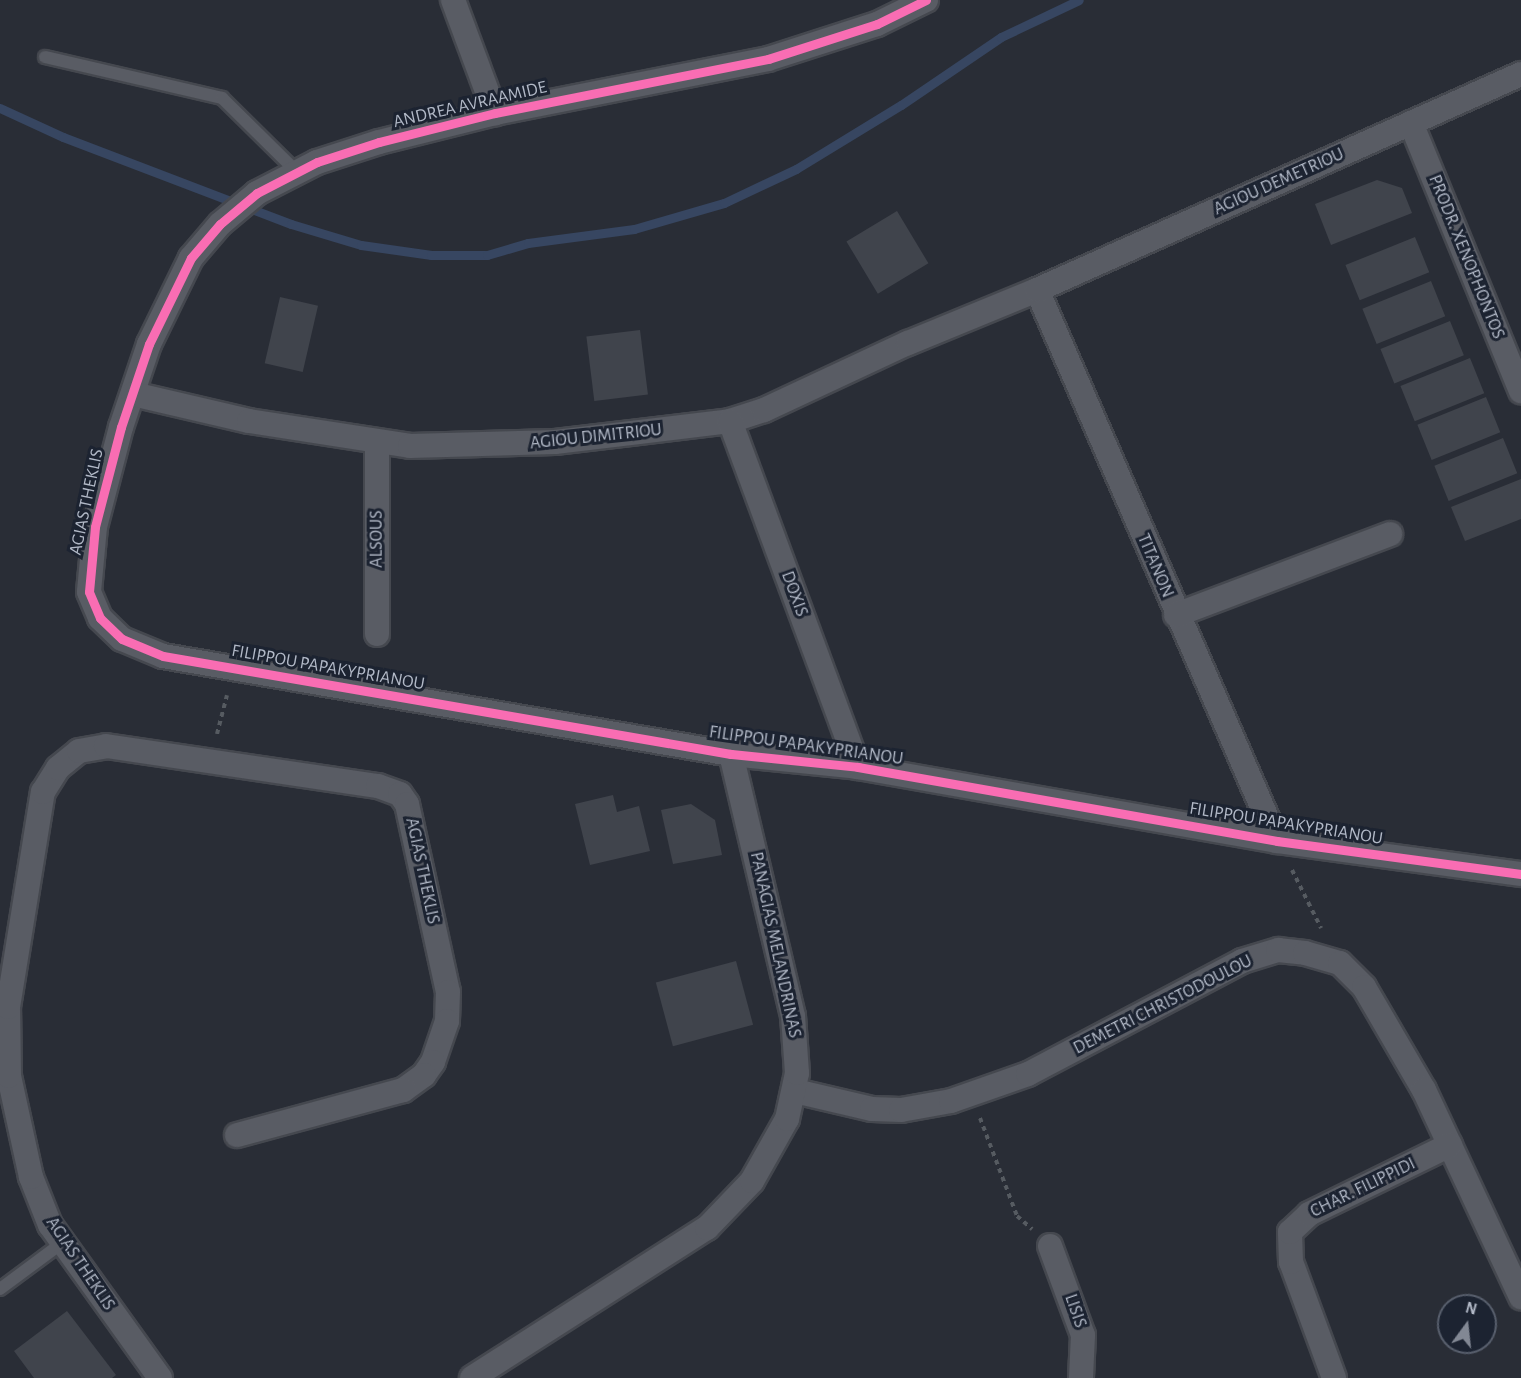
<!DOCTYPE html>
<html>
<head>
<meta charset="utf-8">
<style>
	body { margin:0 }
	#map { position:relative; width:1521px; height:1378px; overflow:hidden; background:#292d36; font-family:"Alegreya Sans",sans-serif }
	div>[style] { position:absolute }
	.stream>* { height:9px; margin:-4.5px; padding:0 4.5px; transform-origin:4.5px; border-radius:4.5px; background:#374661 }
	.building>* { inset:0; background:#40444c; transform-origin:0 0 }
	.path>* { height:4px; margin-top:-2px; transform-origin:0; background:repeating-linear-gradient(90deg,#565b61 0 4.5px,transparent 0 9px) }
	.roads { filter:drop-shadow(2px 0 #45484f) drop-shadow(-2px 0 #45484f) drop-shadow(0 2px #45484f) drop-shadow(0 -2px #45484f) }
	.service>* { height:12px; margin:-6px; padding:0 6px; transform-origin:6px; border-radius:6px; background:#595c64 }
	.minor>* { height:24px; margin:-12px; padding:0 12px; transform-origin:12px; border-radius:12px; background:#595c64 }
	.cycleway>* { height:9px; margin:-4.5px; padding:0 4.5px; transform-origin:4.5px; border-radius:4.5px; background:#f96db3 }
	span { translate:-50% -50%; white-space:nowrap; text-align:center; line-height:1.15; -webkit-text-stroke:6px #1c2331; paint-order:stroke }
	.street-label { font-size:18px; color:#b2b9c7 }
	.north { position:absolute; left:1437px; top:1294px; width:60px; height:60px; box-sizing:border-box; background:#1c2331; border:2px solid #585f6d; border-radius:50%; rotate:15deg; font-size:16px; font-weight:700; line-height:24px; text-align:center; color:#b2b9c7 }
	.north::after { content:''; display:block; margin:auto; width:21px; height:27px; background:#828894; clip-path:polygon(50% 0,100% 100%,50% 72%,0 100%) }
</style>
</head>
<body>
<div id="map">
	<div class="stream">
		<div style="left:0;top:108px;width:69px;rotate:24.7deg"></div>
		<div style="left:63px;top:137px;width:244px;rotate:20.9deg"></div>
		<div style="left:291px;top:224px;width:73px;rotate:16.7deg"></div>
		<div style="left:361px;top:245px;width:71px;rotate:8.1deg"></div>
		<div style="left:431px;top:255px;width:56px"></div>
		<div style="left:487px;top:255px;width:43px;rotate:-16.3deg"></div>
		<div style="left:528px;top:243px;width:107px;rotate:-7.5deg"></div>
		<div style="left:634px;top:229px;width:94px;rotate:-16.1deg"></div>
		<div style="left:724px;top:203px;width:80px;rotate:-25.3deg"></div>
		<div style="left:796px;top:169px;width:123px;rotate:-31.4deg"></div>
		<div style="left:901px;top:105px;width:121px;rotate:-34.2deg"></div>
		<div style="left:1001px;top:37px;width:86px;rotate:-25.4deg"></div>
	</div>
	<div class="building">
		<div style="clip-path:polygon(1377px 180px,1402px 188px,1412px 213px,1331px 245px,1315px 204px)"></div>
		<div style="left:897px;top:211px;width:61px;height:59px;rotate:59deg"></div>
		<div style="left:1415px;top:237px;width:38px;height:75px;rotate:68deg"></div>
		<div style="left:1431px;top:281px;width:38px;height:74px;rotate:68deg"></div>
		<div style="left:280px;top:297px;width:39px;height:68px;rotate:13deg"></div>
		<div style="left:1450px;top:321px;width:37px;height:75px;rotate:68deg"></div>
		<div style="left:640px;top:330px;width:65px;height:54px;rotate:83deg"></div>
		<div style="left:1470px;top:358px;width:38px;height:75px;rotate:68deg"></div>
		<div style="left:1486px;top:397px;width:38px;height:74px;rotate:68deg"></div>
		<div style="left:1503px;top:438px;width:38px;height:74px;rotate:68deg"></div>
		<div style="clip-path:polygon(1521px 479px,1521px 519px,1465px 541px,1451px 507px)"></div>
		<div style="clip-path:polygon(613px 795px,617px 812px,639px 806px,650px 851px,590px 865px,575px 804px)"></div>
		<div style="clip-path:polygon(691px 804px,715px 820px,722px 855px,673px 864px,661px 810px)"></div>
		<div style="left:736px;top:961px;width:66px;height:83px;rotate:75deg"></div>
		<div style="clip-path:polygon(67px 1311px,116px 1375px,112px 1378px,34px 1378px,14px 1351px)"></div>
	</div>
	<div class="path">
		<div style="left:217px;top:734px;width:40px;rotate:-75.6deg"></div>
		<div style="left:1292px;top:870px;width:65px;rotate:63.4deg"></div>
		<div style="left:980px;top:1118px;width:105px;rotate:69.3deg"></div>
		<div style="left:1017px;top:1216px;width:20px;rotate:41deg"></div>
	</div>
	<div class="roads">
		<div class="service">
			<div style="left:45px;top:57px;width:182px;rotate:13deg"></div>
			<div style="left:222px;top:98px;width:104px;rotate:44.6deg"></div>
			<div style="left:0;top:1289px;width:77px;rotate:-36.6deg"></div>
		</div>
		<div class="minor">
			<div style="left:453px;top:0;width:121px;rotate:69.6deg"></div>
			<div style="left:926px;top:0;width:55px;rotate:153.9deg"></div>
			<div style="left:877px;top:24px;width:114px;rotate:162.2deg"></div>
			<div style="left:768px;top:59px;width:278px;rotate:168.8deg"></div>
			<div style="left:495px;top:113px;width:120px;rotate:166deg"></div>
			<div style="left:379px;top:142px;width:65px;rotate:162.1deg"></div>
			<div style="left:317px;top:162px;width:68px;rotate:152.7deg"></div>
			<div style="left:257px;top:193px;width:48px;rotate:140deg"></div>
			<div style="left:220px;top:224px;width:45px;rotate:130.5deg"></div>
			<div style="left:191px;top:258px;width:96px;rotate:116deg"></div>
			<div style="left:149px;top:344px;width:88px;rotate:108.6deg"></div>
			<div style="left:121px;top:427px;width:103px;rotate:104.6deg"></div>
			<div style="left:95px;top:527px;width:65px;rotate:95.3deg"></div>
			<div style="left:89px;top:592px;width:28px;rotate:67deg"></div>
			<div style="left:100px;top:618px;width:30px;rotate:44deg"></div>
			<div style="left:122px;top:639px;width:44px;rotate:22.5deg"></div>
			<div style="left:163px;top:656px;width:576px;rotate:9.79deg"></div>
			<div style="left:731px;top:754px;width:128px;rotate:5.8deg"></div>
			<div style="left:858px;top:767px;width:425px;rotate:10deg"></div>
			<div style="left:1277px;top:841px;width:246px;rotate:7.7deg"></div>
			<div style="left:1411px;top:123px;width:290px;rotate:67.7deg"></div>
			<div style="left:1037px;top:290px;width:601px;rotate:66.46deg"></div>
			<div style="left:133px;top:394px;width:119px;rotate:13.1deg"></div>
			<div style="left:249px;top:421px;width:163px;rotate:8.8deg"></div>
			<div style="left:410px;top:446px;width:145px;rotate:-1.6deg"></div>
			<div style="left:555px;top:442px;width:176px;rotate:-6.8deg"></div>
			<div style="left:730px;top:421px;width:36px;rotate:-18deg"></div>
			<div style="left:764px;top:410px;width:159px;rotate:-25deg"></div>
			<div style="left:908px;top:343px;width:139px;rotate:-22.3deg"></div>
			<div style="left:1037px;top:290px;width:530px;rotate:-24.05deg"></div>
			<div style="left:730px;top:421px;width:369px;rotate:69.7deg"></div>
			<div style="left:1176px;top:615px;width:229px;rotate:-20.7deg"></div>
			<div style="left:377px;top:634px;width:191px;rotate:-90deg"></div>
			<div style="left:795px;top:1091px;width:79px;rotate:13.2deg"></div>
			<div style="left:872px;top:1109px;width:29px;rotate:2deg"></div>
			<div style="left:901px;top:1110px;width:51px;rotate:-10.2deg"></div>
			<div style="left:951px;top:1101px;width:82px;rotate:-19.3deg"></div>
			<div style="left:1028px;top:1074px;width:242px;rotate:-27.8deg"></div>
			<div style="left:1242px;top:961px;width:38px;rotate:-17deg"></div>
			<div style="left:1278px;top:950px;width:27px;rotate:6deg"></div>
			<div style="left:1305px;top:953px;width:36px;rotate:16deg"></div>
			<div style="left:1340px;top:963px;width:34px;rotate:45deg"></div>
			<div style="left:1364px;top:987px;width:119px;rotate:59.8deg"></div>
			<div style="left:1424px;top:1090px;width:229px;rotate:64.9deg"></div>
			<div style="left:1050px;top:1246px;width:95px;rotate:69.7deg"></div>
			<div style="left:1083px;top:1335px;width:43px;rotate:92.7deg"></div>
			<div style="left:160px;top:1378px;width:188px;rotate:-125.7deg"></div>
			<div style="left:50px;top:1225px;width:52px;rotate:-111.6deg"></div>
			<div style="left:31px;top:1177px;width:103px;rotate:-102.3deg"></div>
			<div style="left:9px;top:1076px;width:69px;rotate:-90.8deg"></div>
			<div style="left:8px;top:1007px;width:218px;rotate:-80.8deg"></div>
			<div style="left:43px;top:792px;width:28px;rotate:-58deg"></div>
			<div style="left:58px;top:768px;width:27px;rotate:-39deg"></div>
			<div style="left:79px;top:751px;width:27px;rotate:-10deg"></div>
			<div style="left:106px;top:746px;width:275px;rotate:8.4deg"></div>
			<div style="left:378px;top:786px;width:23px;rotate:20deg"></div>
			<div style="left:400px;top:794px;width:12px;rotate:55deg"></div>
			<div style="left:407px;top:804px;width:192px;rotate:77.7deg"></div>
			<div style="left:448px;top:992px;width:29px;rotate:92deg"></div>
			<div style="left:447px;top:1021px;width:43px;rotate:108.9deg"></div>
			<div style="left:433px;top:1062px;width:16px;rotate:125deg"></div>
			<div style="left:424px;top:1075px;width:26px;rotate:144deg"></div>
			<div style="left:403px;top:1090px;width:172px;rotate:164.8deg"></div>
			<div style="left:472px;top:1378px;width:279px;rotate:-32.6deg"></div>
			<div style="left:707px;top:1228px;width:65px;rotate:-46.2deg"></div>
			<div style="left:752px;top:1181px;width:71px;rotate:-60.6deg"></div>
			<div style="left:787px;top:1119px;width:47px;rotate:-77.7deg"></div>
			<div style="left:797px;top:1073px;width:57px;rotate:-94deg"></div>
			<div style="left:793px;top:1016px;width:269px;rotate:-103.3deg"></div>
			<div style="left:1334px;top:1378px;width:124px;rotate:-110.3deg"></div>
			<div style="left:1291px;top:1262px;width:30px;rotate:-92deg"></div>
			<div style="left:1290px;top:1232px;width:26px;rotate:-43deg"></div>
			<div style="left:1309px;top:1214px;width:157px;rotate:-26.1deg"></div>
		</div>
	</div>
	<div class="cycleway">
		<div style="left:926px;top:0;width:55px;rotate:153.9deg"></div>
		<div style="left:877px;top:24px;width:114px;rotate:162.2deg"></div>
		<div style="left:768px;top:59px;width:278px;rotate:168.8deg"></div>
		<div style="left:495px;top:113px;width:120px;rotate:166deg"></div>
		<div style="left:379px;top:142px;width:65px;rotate:162.1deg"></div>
		<div style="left:317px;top:162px;width:68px;rotate:152.7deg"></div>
		<div style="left:257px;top:193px;width:48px;rotate:140deg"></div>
		<div style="left:220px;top:224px;width:45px;rotate:130.5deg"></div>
		<div style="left:191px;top:258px;width:96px;rotate:116deg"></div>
		<div style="left:149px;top:344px;width:88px;rotate:108.6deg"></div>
		<div style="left:121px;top:427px;width:103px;rotate:104.6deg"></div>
		<div style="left:95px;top:527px;width:65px;rotate:95.3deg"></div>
		<div style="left:89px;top:592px;width:28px;rotate:67deg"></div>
		<div style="left:100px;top:618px;width:30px;rotate:44deg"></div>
		<div style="left:122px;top:639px;width:44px;rotate:22.5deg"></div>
		<div style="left:163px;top:656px;width:576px;rotate:9.79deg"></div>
		<div style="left:731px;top:754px;width:128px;rotate:5.8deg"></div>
		<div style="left:858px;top:767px;width:425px;rotate:10deg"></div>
		<div style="left:1277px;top:841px;width:246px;rotate:7.7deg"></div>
	</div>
	<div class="street-label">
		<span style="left:470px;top:105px;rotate:-13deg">ANDREA AVRAAMIDE</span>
		<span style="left:1279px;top:182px;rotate:-24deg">AGIOU DEMETRIOU</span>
		<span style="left:1466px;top:257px;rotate:68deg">PRODR. XENOPHONTOS</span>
		<span style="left:596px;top:437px;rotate:-6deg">AGIOU DIMITRIOU</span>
		<span style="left:87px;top:502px;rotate:-78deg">AGIAS THEKLIS</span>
		<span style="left:377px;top:539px;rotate:-90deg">ALSOUS</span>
		<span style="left:1155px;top:566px;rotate:67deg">TITANON</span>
		<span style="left:794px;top:594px;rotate:70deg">DOXIS</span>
		<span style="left:328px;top:668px;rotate:10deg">FILIPPOU PAPAKYPRIANOU</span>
		<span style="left:806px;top:746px;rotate:8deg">FILIPPOU PAPAKYPRIANOU</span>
		<span style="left:1286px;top:824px;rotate:9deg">FILIPPOU PAPAKYPRIANOU</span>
		<span style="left:422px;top:871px;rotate:78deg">AGIAS THEKLIS</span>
		<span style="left:775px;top:945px;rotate:78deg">PANAGIAS MELANDRINAS</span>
		<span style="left:1163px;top:1005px;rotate:-27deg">DEMETRI CHRISTODOULOU</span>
		<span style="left:1363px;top:1188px;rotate:-26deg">CHAR. FILIPPIDI</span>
		<span style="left:80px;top:1264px;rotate:56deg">AGIAS THEKLIS</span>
		<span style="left:1075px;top:1311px;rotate:71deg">LISIS</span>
	</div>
	<div class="north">N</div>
</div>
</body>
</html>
